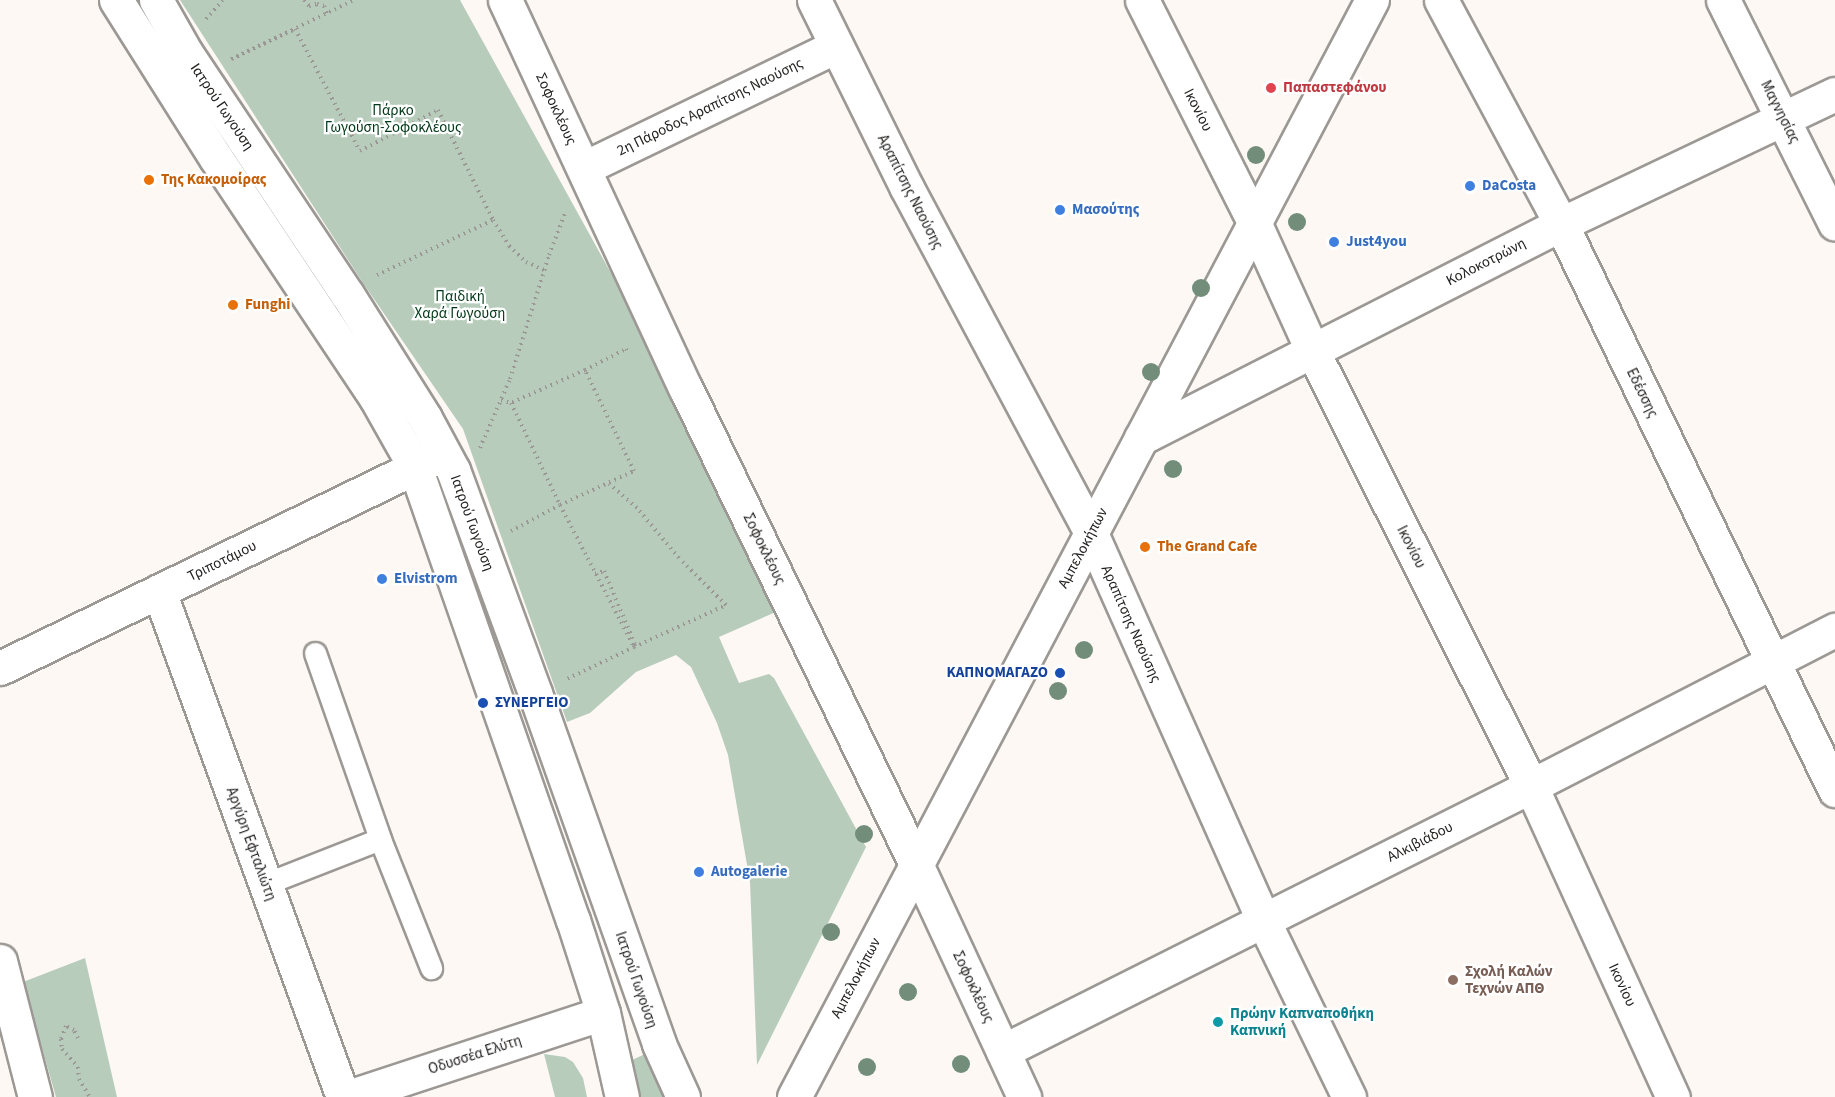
<!DOCTYPE html>
<html>
<head>
<meta charset="utf-8">
<style>
	body { margin:0 }
	#map { position:relative; width:1835px; height:1097px; overflow:hidden; background:#fdf8f4; font-family:"Source Sans 3",sans-serif }
	div>[style] { position:absolute }
	.green>* { inset:0; background:#b8ccbc }
	.path>* { height:4px; margin-top:-2px; transform-origin:0; background:repeating-linear-gradient(90deg,#999693 0 1.5px,transparent 0 6px) }
	.roads { filter:drop-shadow(2px 0 #9c9894) drop-shadow(-2px 0 #9c9894) drop-shadow(0 2px #9c9894) drop-shadow(0 -2px #9c9894) }
	.service>* { height:21px; margin:-10.5px; padding:0 10.5px; transform-origin:10.5px; border-radius:10.5px; background:#fff }
	.minor>* { height:33px; margin:-16.5px; padding:0 16.5px; transform-origin:16.5px; border-radius:16.5px; background:#fff }
	.tertiary>* { height:33px; margin:-16.5px; padding:0 16.5px; transform-origin:16.5px; border-radius:16.5px; background:#fff }
	.secondary>* { height:33px; margin:-16.5px; padding:0 16.5px; transform-origin:16.5px; border-radius:16.5px; background:#fff }
	.trees>* { width:18px; height:18px; margin:-9px; border-radius:50%; background:#728e7a }
	.dots>* { width:16px; height:16px; translate:-50% -50%; box-sizing:border-box; border:3px solid #fff; border-radius:50% }
	span { translate:-50% -50%; white-space:nowrap; text-align:center; line-height:1.15; -webkit-text-stroke:4.5px #fff; paint-order:stroke }
	.health-label { font-size:15px; color:#be3a42; font-weight:700 }
	.left { translate:0 -50%; text-align:left }
	.street-label { font-size:15px; color:#242221 }
	.park-label { font-size:15px; color:#003717 }
	.food-label { font-size:15px; color:#c56008; font-weight:700 }
	.shop-label { font-size:15px; color:#366cbe; font-weight:700 }
	.transit-label { font-size:15px; color:#164399; font-weight:700 }
	.right { translate:-100% -50%; text-align:right }
	.education-label { font-size:15px; color:#785e54; font-weight:700 }
	.culture-label { font-size:15px; color:#0d838f; font-weight:700 }
</style>
</head>
<body>
<div id="map">
	<div class="green">
		<div style="clip-path:polygon(180px 0,460px 0,648px 340px,778px 611px,719px 637px,739px 683px,769px 674px,774px 678px,866px 847px,757px 1065px,750px 882px,728px 755px,717px 723px,691px 667px,676px 655px,636px 672px,590px 713px,567px 722px,463px 429px,363px 283px)"></div>
		<div style="clip-path:polygon(85px 958px,117px 1097px,56px 1097px,23px 982px)"></div>
		<div style="clip-path:polygon(544px 1054px,565px 1057px,573px 1062px,583px 1078px,587px 1097px,555px 1097px)"></div>
		<div style="clip-path:polygon(645px 1054px,669px 1097px,637px 1097px,632px 1060px)"></div>
	</div>
	<div class="path">
		<div style="left:304px;top:0;width:8px;rotate:50deg"></div>
		<div style="left:309px;top:6px;width:8px;rotate:-14deg"></div>
		<div style="left:317px;top:4px;width:7px;rotate:16deg"></div>
		<div style="left:324px;top:6px;width:8px;rotate:67deg"></div>
		<div style="left:206px;top:19px;width:25px;rotate:-48deg"></div>
		<div style="left:231px;top:59px;width:71px;rotate:-25.1deg"></div>
		<div style="left:295px;top:29px;width:138px;rotate:62deg"></div>
		<div style="left:360px;top:151px;width:88px;rotate:-27.7deg"></div>
		<div style="left:438px;top:110px;width:123px;rotate:63.4deg"></div>
		<div style="left:493px;top:220px;width:31px;rotate:58deg"></div>
		<div style="left:509px;top:246px;width:23px;rotate:43deg"></div>
		<div style="left:526px;top:262px;width:20px;rotate:24deg"></div>
		<div style="left:232px;top:59px;width:136px;rotate:-25.8deg"></div>
		<div style="left:377px;top:275px;width:128px;rotate:-25.4deg"></div>
		<div style="left:585px;top:370px;width:46px;rotate:-27.1deg"></div>
		<div style="left:626px;top:349px;width:4px;rotate:56deg"></div>
		<div style="left:501px;top:400px;width:10px;rotate:17deg"></div>
		<div style="left:511px;top:403px;width:113px;rotate:64.3deg"></div>
		<div style="left:560px;top:505px;width:81px;rotate:-24.7deg"></div>
		<div style="left:634px;top:471px;width:112px;rotate:-115.9deg"></div>
		<div style="left:585px;top:370px;width:81px;rotate:156deg"></div>
		<div style="left:480px;top:448px;width:75px;rotate:-66.5deg"></div>
		<div style="left:510px;top:379px;width:130px;rotate:-72.5deg"></div>
		<div style="left:549px;top:255px;width:45px;rotate:-69.1deg"></div>
		<div style="left:511px;top:531px;width:55px;rotate:-28deg"></div>
		<div style="left:560px;top:505px;width:160px;rotate:62.5deg"></div>
		<div style="left:634px;top:647px;width:74px;rotate:154.5deg"></div>
		<div style="left:595px;top:574px;width:9px;rotate:-18deg"></div>
		<div style="left:604px;top:571px;width:79px;rotate:67deg"></div>
		<div style="left:635px;top:644px;width:3px;rotate:108deg"></div>
		<div style="left:634px;top:647px;width:101px;rotate:-24.5deg"></div>
		<div style="left:726px;top:605px;width:66px;rotate:-135deg"></div>
		<div style="left:679px;top:558px;width:65px;rotate:-130deg"></div>
		<div style="left:637px;top:508px;width:37px;rotate:-139deg"></div>
		<div style="left:78px;top:1038px;width:9px;rotate:-117deg"></div>
		<div style="left:74px;top:1030px;width:9px;rotate:-153deg"></div>
		<div style="left:66px;top:1026px;width:14px;rotate:111deg"></div>
		<div style="left:61px;top:1039px;width:10px;rotate:84deg"></div>
		<div style="left:62px;top:1049px;width:24px;rotate:48deg"></div>
		<div style="left:78px;top:1067px;width:12px;rotate:85deg"></div>
		<div style="left:79px;top:1079px;width:21px;rotate:59deg"></div>
	</div>
	<div class="roads">
		<div class="service">
			<div style="left:315px;top:653px;width:197px;rotate:70.7deg"></div>
			<div style="left:380px;top:839px;width:139px;rotate:68.4deg"></div>
			<div style="left:265px;top:884px;width:123px;rotate:-21.4deg"></div>
		</div>
		<div class="minor">
			<div style="left:505px;top:0;width:427px;rotate:65.1deg"></div>
			<div style="left:685px;top:387px;width:530px;rotate:64.16deg"></div>
			<div style="left:916px;top:864px;width:257px;rotate:65.1deg"></div>
			<div style="left:814px;top:0;width:210px;rotate:63.7deg"></div>
			<div style="left:907px;top:188px;width:391px;rotate:61.9deg"></div>
			<div style="left:1091px;top:533px;width:424px;rotate:66deg"></div>
			<div style="left:1263px;top:920px;width:197px;rotate:64.1deg"></div>
			<div style="left:1142px;top:0;width:249px;rotate:63.2deg"></div>
			<div style="left:1254px;top:222px;width:141px;rotate:65.6deg"></div>
			<div style="left:1312px;top:350px;width:488px;rotate:63.3deg"></div>
			<div style="left:1531px;top:786px;width:342px;rotate:65.5deg"></div>
			<div style="left:1441px;top:0;width:254px;rotate:61.8deg"></div>
			<div style="left:1561px;top:224px;width:629px;rotate:64.17deg"></div>
			<div style="left:1723px;top:0;width:250px;rotate:63.4deg"></div>
			<div style="left:584px;top:168px;width:280px;rotate:-25.8deg"></div>
			<div style="left:1141px;top:438px;width:471px;rotate:-27deg"></div>
			<div style="left:1561px;top:224px;width:303px;rotate:-25.4deg"></div>
			<div style="left:159px;top:591px;width:538px;rotate:70.02deg"></div>
			<div style="left:0;top:961px;width:140px;rotate:75.6deg"></div>
			<div style="left:1003px;top:1051px;width:591px;rotate:-26.65deg"></div>
			<div style="left:1531px;top:786px;width:342px;rotate:-27.2deg"></div>
			<div style="left:348px;top:1097px;width:268px;rotate:-18.2deg"></div>
		</div>
		<div class="tertiary">
			<div style="left:0;top:668px;width:490px;rotate:-25.8deg"></div>
			<div style="left:794px;top:1097px;width:1240px;rotate:-62.22deg"></div>
		</div>
		<div class="secondary">
			<div style="left:116px;top:0;width:187px;rotate:57.7deg"></div>
			<div style="left:216px;top:158px;width:288px;rotate:56.3deg"></div>
			<div style="left:376px;top:398px;width:79px;rotate:60.5deg"></div>
			<div style="left:415px;top:467px;width:480px;rotate:70.8deg"></div>
			<div style="left:573px;top:920px;width:98px;rotate:72.1deg"></div>
			<div style="left:603px;top:1013px;width:86px;rotate:77.3deg"></div>
			<div style="left:156px;top:0;width:61px;rotate:60.5deg"></div>
			<div style="left:186px;top:53px;width:290px;rotate:56.3deg"></div>
			<div style="left:347px;top:294px;width:146px;rotate:57.8deg"></div>
			<div style="left:425px;top:418px;width:59px;rotate:61.7deg"></div>
			<div style="left:453px;top:470px;width:238px;rotate:69.8deg"></div>
			<div style="left:535px;top:693px;width:372px;rotate:70.5deg"></div>
			<div style="left:659px;top:1044px;width:58px;rotate:65.6deg"></div>
		</div>
	</div>
	<div class="trees">
		<div style="left:1256px;top:155px"></div>
		<div style="left:1297px;top:222px"></div>
		<div style="left:1201px;top:288px"></div>
		<div style="left:1151px;top:372px"></div>
		<div style="left:1173px;top:469px"></div>
		<div style="left:1084px;top:650px"></div>
		<div style="left:1058px;top:691px"></div>
		<div style="left:864px;top:834px"></div>
		<div style="left:831px;top:932px"></div>
		<div style="left:908px;top:992px"></div>
		<div style="left:961px;top:1064px"></div>
		<div style="left:867px;top:1067px"></div>
	</div>
	<div class="dots">
		<div style="left:1271px;top:88px;background:#e0444e"></div>
		<div style="left:149px;top:180px;background:#e8710a"></div>
		<div style="left:1470px;top:186px;background:#3f7fe0"></div>
		<div style="left:1060px;top:210px;background:#3f7fe0"></div>
		<div style="left:1334px;top:242px;background:#3f7fe0"></div>
		<div style="left:233px;top:305px;background:#e8710a"></div>
		<div style="left:1145px;top:547px;background:#e8710a"></div>
		<div style="left:382px;top:579px;background:#3f7fe0"></div>
		<div style="left:1060px;top:673px;background:#1a4fb4"></div>
		<div style="left:483px;top:703px;background:#1a4fb4"></div>
		<div style="left:699px;top:872px;background:#3f7fe0"></div>
		<div style="left:1453px;top:980px;background:#8d6e63"></div>
		<div style="left:1218px;top:1022px;background:#0f9aa8"></div>
	</div>
	<div class="health-label">
		<span class="left" style="left:1283px;top:88px">Παπαστεφάνου</span>
	</div>
	<div class="street-label">
		<span style="left:222px;top:107px;rotate:56deg">Ιατρού Γωγούση</span>
		<span style="left:710px;top:107px;rotate:-26deg">2η Πάροδος Αραπίτσης Ναούσης</span>
		<span style="left:556px;top:109px;rotate:65deg">Σοφοκλέους</span>
		<span style="left:1198px;top:110px;rotate:63deg">Ικονίου</span>
		<span style="left:1780px;top:112px;rotate:63deg">Μαγνησίας</span>
		<span style="left:910px;top:192px;rotate:63deg">Αραπίτσης Ναούσης</span>
		<span style="left:1486px;top:262px;rotate:-27deg">Κολοκοτρώνη</span>
		<span style="left:1642px;top:393px;rotate:64deg">Εδέσσης</span>
		<span style="left:472px;top:523px;rotate:70deg">Ιατρού Γωγούση</span>
		<span style="left:1411px;top:547px;rotate:63deg">Ικονίου</span>
		<span style="left:1083px;top:548px;rotate:-62deg">Αμπελοκήπων</span>
		<span style="left:764px;top:549px;rotate:64deg">Σοφοκλέους</span>
		<span style="left:222px;top:561px;rotate:-26deg">Τριποτάμου</span>
		<span style="left:1131px;top:624px;rotate:66deg">Αραπίτσης Ναούσης</span>
		<span style="left:1420px;top:842px;rotate:-27deg">Αλκιβιάδου</span>
		<span style="left:251px;top:844px;rotate:70deg">Αργύρη Εφταλιώτη</span>
		<span style="left:856px;top:978px;rotate:-62deg">Αμπελοκήπων</span>
		<span style="left:636px;top:980px;rotate:71deg">Ιατρού Γωγούση</span>
		<span style="left:1622px;top:985px;rotate:65deg">Ικονίου</span>
		<span style="left:973px;top:987px;rotate:65deg">Σοφοκλέους</span>
		<span style="left:475px;top:1055px;rotate:-18deg">Οδυσσέα Ελύτη</span>
	</div>
	<div class="park-label">
		<span style="left:393px;top:119px">Πάρκο<br>Γωγούση-Σοφοκλέους</span>
		<span style="left:460px;top:305px">Παιδική<br>Χαρά Γωγούση</span>
	</div>
	<div class="food-label">
		<span class="left" style="left:161px;top:180px">Της Κακομοίρας</span>
		<span class="left" style="left:245px;top:305px">Funghi</span>
		<span class="left" style="left:1157px;top:547px">The Grand Cafe</span>
	</div>
	<div class="shop-label">
		<span class="left" style="left:1482px;top:186px">DaCosta</span>
		<span class="left" style="left:1072px;top:210px">Μασούτης</span>
		<span class="left" style="left:1346px;top:242px">Just4you</span>
		<span class="left" style="left:394px;top:579px">Elvistrom</span>
		<span class="left" style="left:711px;top:872px">Autogalerie</span>
	</div>
	<div class="transit-label">
		<span class="right" style="left:1048px;top:673px">ΚΑΠΝΟΜΑΓΑΖΟ</span>
		<span class="left" style="left:495px;top:703px">ΣΥΝΕΡΓΕΙΟ</span>
	</div>
	<div class="education-label">
		<span class="left" style="left:1465px;top:980px">Σχολή Καλών<br>Τεχνών ΑΠΘ</span>
	</div>
	<div class="culture-label">
		<span class="left" style="left:1230px;top:1022px">Πρώην Καπναποθήκη<br>Καπνική</span>
	</div>
</div>
</body>
</html>
